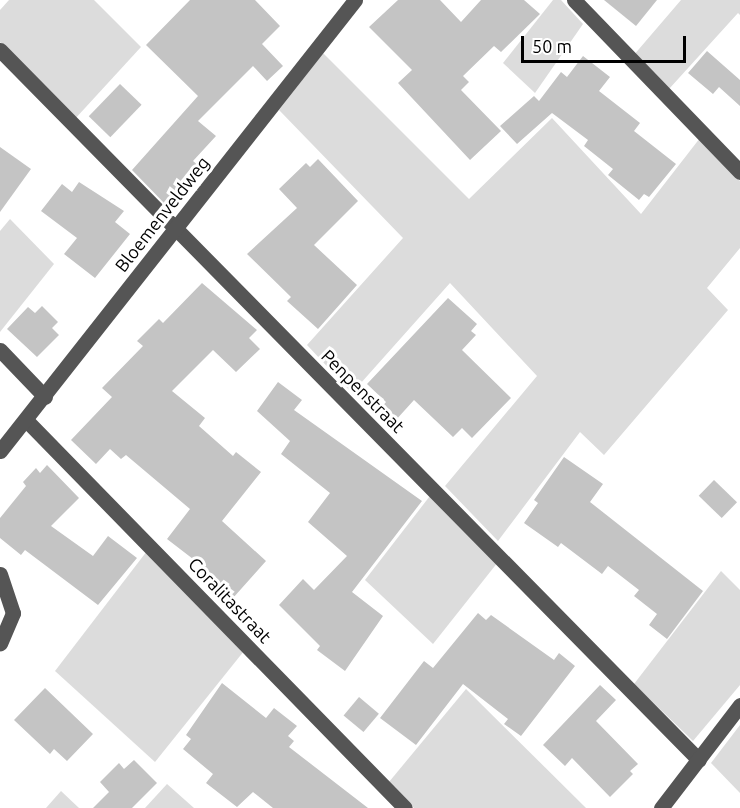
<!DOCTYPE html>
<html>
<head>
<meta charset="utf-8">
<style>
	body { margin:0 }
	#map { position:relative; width:740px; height:808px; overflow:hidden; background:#fff; font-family:Ubuntu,sans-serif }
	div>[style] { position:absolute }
	.green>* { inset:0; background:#dcdcdc }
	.building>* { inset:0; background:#c4c4c4; transform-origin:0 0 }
	.minor>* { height:15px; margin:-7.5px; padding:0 7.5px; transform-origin:7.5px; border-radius:7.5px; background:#555 }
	span { translate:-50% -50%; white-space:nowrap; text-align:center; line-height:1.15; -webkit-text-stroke:6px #fff; paint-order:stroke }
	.street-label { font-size:18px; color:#000 }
	.scale { position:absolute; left:521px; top:36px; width:165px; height:27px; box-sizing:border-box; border:3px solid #000; border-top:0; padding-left:8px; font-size:18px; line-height:21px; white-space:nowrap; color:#000; -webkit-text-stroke:4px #fff; paint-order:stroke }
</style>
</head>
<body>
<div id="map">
	<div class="green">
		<div style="clip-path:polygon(9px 0,94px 0,141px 47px,74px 120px,0 42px,0 10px)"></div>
		<div style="clip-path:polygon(553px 0,561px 0,583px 24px,535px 93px,503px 63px)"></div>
		<div style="clip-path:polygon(681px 0,740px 0,740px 15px,738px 13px,669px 89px,633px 56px)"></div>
		<div style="clip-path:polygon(323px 53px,469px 199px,552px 118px,641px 214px,700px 138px,740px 181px,740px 248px,707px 288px,728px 310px,604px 455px,580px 432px,498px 541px,445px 486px,537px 376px,450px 283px,352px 393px,307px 345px,403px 238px,279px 110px)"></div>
		<div style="clip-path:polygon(10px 219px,54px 264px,0 332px,0 231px)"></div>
		<div style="clip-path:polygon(433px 492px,498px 562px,433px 644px,365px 580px)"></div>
		<div style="clip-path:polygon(147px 551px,244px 651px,155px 762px,55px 671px)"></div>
		<div style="clip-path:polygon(721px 571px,740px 590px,740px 685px,693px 741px,634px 684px)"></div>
		<div style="clip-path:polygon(466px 689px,586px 808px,414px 808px,389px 782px)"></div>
		<div style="clip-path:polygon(740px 725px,740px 793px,711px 763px)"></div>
		<div style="clip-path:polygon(167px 784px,194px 808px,145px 808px)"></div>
		<div style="clip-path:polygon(61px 791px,79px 808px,46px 808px)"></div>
	</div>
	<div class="building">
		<div style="clip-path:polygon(190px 0,255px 0,280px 26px,262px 44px,283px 66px,267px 81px,253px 66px,198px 121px,216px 136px,193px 161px,199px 166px,165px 204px,132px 170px,198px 96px,146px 45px)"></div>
		<div style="clip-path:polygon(398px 0,440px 0,461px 22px,481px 0,524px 0,540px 14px,501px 52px,494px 46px,463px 76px,469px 82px,461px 90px,501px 131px,470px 160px,398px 83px,412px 70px,369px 27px)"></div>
		<div style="clip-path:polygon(604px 0,657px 0,636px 26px)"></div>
		<div style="clip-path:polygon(707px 51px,740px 80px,740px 106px,719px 87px,713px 94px,688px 73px)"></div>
		<div style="clip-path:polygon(583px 56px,610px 77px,599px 91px,640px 123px,634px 131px,676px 164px,649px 197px,644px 194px,639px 200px,608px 175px,613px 169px,584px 146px,588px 140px,552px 113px,517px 144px,500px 126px,534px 96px,539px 101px,561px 72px,567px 77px)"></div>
		<div style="left:120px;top:84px;width:30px;height:45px;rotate:44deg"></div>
		<div style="clip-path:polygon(0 147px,31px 169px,0 212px)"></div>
		<div style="clip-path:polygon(318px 159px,358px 201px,314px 245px,357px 285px,318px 329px,287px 301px,291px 297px,247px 254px,297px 208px,279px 189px,306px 163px,310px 167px)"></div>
		<div style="clip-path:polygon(79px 182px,124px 211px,115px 222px,130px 234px,95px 278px,64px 254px,77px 238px,41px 211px,62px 184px,72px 192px)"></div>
		<div style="clip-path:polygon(202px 283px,257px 330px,249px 338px,260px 349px,236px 372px,213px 350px,172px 391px,205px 418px,199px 426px,233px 456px,236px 452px,261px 472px,222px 521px,266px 561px,233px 598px,206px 569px,167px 539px,190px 509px,126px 455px,121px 459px,110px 449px,96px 464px,71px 440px,112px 397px,102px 388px,143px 346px,137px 341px,159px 319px,163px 323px)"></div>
		<div style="clip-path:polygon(448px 298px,477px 324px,471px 331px,476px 335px,462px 350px,511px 398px,472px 438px,462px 428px,453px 437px,414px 400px,395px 421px,381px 408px,386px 402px,367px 384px)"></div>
		<div style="clip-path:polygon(42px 306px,58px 322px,52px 328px,59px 335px,37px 357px,7px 329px,28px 307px,35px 313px)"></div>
		<div style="clip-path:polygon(278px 382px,302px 400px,294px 410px,422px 501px,352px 592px,383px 616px,345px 671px,317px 650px,320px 646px,279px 605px,303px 579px,314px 590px,347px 556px,308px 522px,330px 493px,281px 454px,290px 441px,257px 411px)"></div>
		<div style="clip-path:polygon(564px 457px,603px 484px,590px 502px,703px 591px,667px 639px,649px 625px,657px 614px,634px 596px,639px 590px,608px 566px,602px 574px,561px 543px,558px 547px,524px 523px,538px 503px,534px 500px)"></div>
		<div style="clip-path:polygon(47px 465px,79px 498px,51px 526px,93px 556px,108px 536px,137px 558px,98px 605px,25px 550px,21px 555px,0 538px,0 518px,26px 486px,23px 482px,36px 468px,40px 473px)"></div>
		<div style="left:714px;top:480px;width:32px;height:22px;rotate:44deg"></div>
		<div style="clip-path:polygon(478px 613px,486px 620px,491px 615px,554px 660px,559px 653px,575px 666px,521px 736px,504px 724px,508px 719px,463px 684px,416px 745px,380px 718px,424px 661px,433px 668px)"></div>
		<div style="clip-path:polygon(222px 683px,266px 718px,274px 708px,297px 726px,288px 736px,294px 741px,289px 747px,368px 808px,273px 808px,253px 792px,237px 807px,206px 783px,213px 774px,183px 749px,191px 739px,186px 735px)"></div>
		<div style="clip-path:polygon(600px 685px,616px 700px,596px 721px,638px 764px,630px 771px,633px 774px,610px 797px,572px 758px,565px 766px,543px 745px)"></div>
		<div style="clip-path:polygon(45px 688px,93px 734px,67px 761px,54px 749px,50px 754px,14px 720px)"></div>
		<div style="left:359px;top:697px;width:26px;height:24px;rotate:40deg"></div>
		<div style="clip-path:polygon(134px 760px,157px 783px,132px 808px,93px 808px,109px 792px,100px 782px,119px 763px,124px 769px)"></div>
	</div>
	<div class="minor">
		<div style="left:574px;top:0;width:239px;rotate:46deg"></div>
		<div style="left:0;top:50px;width:996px;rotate:45.45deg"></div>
		<div style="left:0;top:350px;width:65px;rotate:46.2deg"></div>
		<div style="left:26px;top:420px;width:542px;rotate:45.67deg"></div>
		<div style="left:0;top:451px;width:574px;rotate:-51.79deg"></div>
		<div style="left:0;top:574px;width:41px;rotate:71.6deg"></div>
		<div style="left:13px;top:613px;width:33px;rotate:113deg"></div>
		<div style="left:661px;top:808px;width:130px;rotate:-52.5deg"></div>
	</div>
	<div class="street-label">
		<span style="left:162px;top:214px;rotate:-52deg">Bloemenveldweg</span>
		<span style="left:363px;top:391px;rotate:45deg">Penpenstraat</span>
		<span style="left:230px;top:600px;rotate:46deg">Coralitastraat</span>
	</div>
	<div class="scale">50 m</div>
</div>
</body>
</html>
